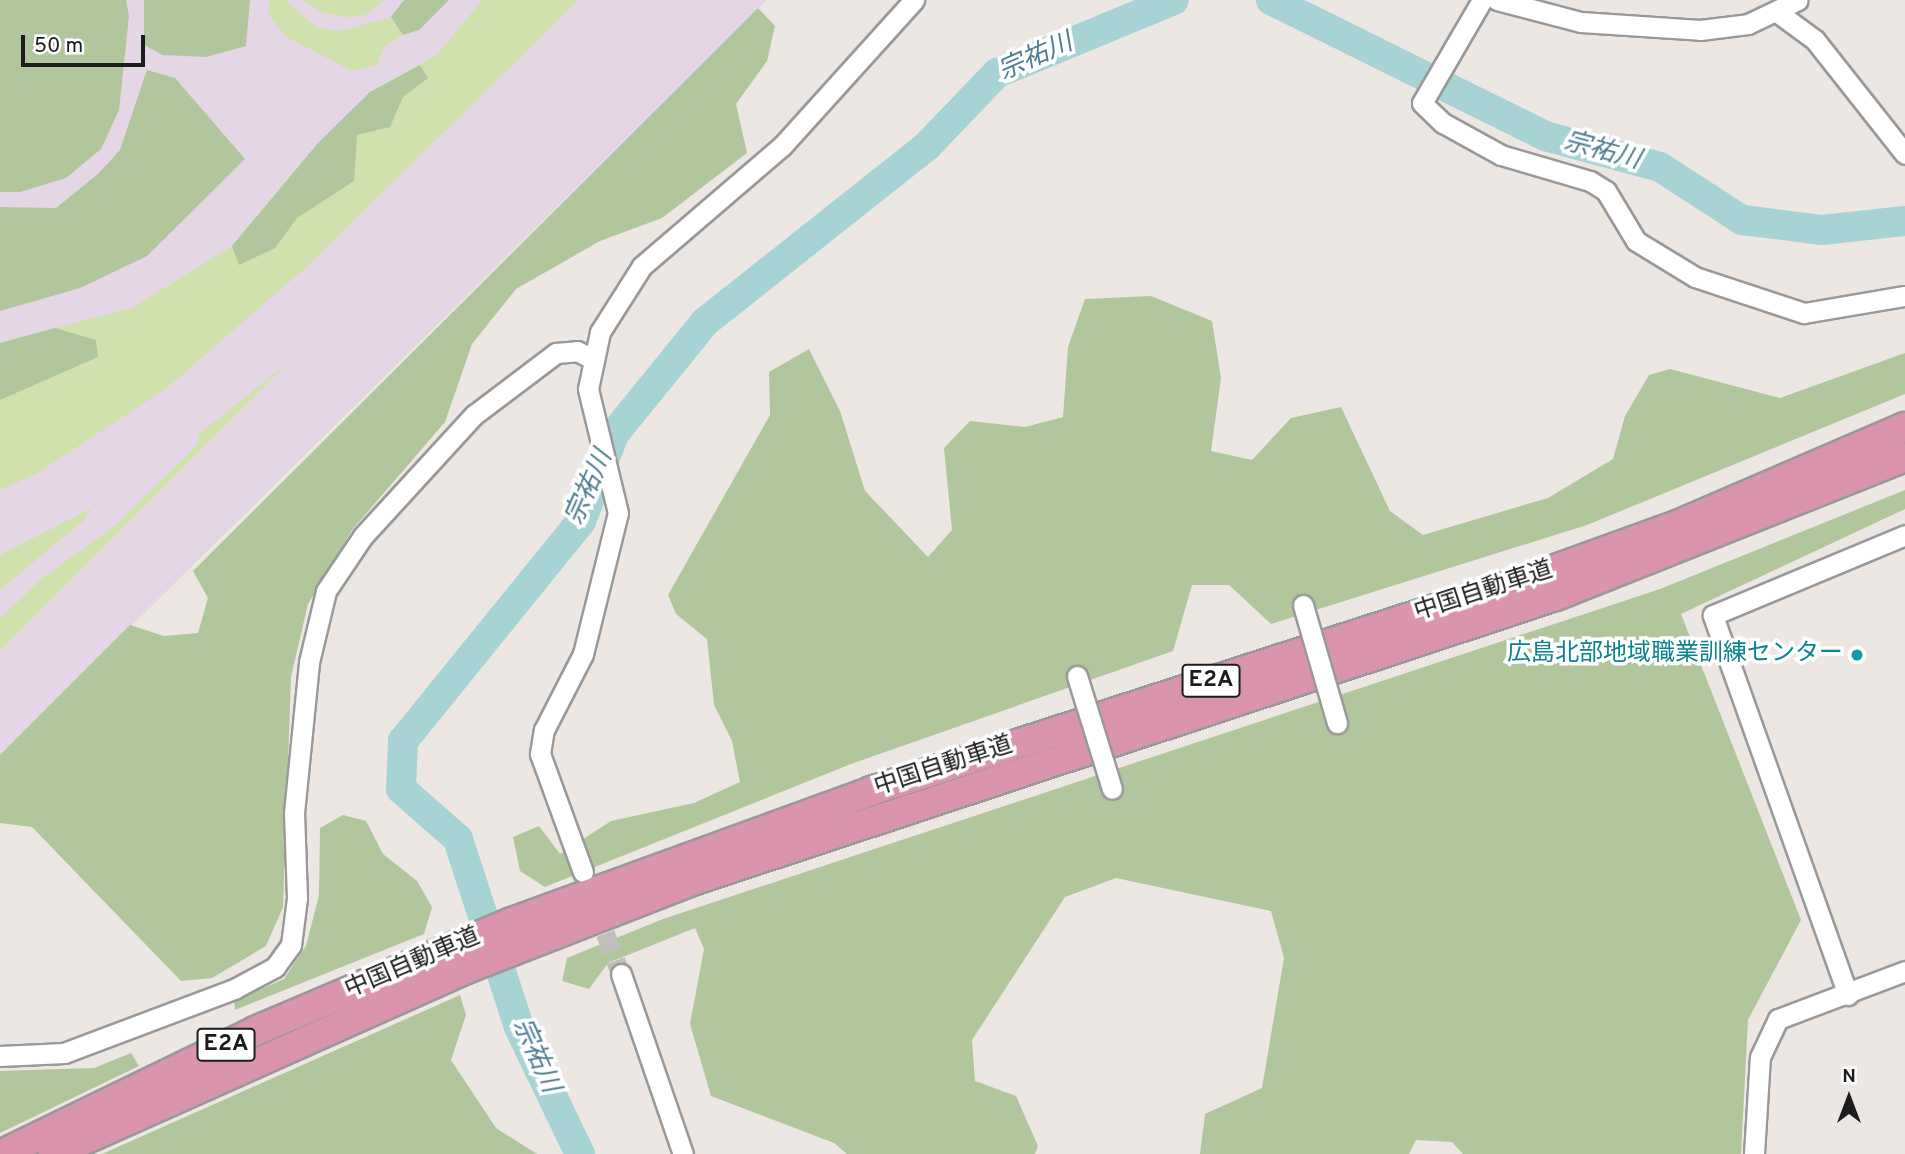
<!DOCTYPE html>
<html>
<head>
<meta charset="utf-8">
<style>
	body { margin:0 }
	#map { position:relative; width:1905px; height:1154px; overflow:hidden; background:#ece7e3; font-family:Overpass,"Noto Sans JP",sans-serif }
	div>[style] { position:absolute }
	.industrial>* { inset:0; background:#e4d6e4 }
	.grass>* { inset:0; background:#d1e1ae }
	.forest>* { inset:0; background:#b1c69d }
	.river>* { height:30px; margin:-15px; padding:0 15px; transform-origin:15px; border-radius:15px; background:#a8d3d5 }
	.minor-tunnel>* { height:19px; margin-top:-9.5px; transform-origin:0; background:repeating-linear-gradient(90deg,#c2bebb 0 19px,transparent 0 29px) }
	.roads { filter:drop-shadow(2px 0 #999) drop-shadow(-2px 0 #999) drop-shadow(0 2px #999) drop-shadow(0 -2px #999) }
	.minor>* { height:19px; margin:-9.5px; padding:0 9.5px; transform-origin:9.5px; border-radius:9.5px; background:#fff }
	.highway>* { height:28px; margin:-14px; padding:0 14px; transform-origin:14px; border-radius:14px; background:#db94ae }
	.bridges { filter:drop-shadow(2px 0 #999) drop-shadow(-2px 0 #999) drop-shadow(0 2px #999) drop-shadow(0 -2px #999) }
	.minor-bridge>* { height:19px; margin:-9.5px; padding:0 9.5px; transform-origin:9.5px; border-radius:9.5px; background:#fff }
	.dots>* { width:19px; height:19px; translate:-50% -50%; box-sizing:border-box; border:4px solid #fff; border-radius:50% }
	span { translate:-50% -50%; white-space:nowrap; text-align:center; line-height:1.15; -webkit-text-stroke:7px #fff; paint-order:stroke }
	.shield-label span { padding:2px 5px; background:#fff; border:2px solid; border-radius:5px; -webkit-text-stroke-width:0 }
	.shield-label { font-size:23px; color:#1c1c1c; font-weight:700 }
	.street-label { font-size:24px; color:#1c1c1c }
	.culture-label { font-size:24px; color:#0d838f }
	.right { translate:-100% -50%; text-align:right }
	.water-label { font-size:26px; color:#4e7c91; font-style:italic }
	.north { position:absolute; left:1814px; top:1063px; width:70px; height:70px; -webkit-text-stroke:5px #fff; paint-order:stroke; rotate:0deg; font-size:19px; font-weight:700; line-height:28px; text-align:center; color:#1c1c1c }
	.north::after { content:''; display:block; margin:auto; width:24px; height:32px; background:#1c1c1c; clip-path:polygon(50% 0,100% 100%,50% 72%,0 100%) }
	.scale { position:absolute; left:21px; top:35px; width:124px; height:32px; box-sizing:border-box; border:4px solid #1c1c1c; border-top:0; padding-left:9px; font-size:21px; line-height:24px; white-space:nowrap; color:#1c1c1c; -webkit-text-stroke:5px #fff; paint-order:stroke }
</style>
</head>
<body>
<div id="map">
	<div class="industrial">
		<div style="clip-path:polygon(0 0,767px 0,0 755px)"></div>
	</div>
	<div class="grass">
		<div style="clip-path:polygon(270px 0,285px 0,316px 27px,342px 31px,391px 17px,403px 35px,385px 46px,377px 65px,352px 71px,286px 37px,268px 14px)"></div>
		<div style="clip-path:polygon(302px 0,385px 0,365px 15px,346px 17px,323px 13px)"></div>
		<div style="clip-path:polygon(482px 0,579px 0,302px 271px,168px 387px,38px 473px,0 490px,0 343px,132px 308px,232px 246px,318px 143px,370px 92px,437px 55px)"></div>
		<div style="clip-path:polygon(289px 362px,0 651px,0 619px,41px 579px,112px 528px,197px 445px,199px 434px)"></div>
		<div style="clip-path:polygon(92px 508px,84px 520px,0 590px,0 555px)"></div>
	</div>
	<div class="forest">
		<div style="clip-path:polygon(0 0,126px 0,129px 16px,119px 110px,101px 149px,66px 178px,20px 192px,0 192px)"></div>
		<div style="clip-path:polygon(144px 0,250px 0,246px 46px,206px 57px,163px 55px,144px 45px)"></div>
		<div style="clip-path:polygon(404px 0,449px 0,419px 30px,403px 35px,391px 17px)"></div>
		<div style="clip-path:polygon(758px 8px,775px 26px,767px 61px,736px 104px,747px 153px,662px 218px,600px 241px,516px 289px,472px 344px,445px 422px,352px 530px,308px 604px,291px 677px,283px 907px,266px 946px,212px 978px,181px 981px,32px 827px,0 823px,0 755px,130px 625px,164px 636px,198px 633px,208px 598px,193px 571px)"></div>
		<div style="clip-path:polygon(420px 65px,428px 78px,403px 97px,390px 127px,357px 135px,354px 181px,297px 218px,275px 248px,239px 265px,232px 246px,318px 143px,370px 92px)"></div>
		<div style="clip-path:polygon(147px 70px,175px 78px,245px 159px,147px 256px,80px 288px,0 311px,0 207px,56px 208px,98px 174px,120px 150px)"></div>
		<div style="clip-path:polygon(1151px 296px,1212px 321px,1221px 378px,1211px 451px,1252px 460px,1291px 418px,1341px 407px,1390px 511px,1423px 535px,1548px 498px,1613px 459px,1625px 416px,1649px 375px,1670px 369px,1780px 398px,1905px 353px,1905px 394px,1587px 525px,1271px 624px,1229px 585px,1192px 585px,1173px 651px,851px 764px,545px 887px,520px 871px,513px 837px,539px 826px,560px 854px,611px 821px,694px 803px,740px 782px,732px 741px,714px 705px,707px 639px,676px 614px,668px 595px,770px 415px,769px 372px,809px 349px,840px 411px,865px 491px,928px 557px,952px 530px,944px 448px,970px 421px,1025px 427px,1063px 417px,1068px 347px,1085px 299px)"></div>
		<div style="clip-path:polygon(55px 328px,96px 340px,98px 357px,0 400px,0 343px)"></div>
		<div style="clip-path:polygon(1905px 490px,1905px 509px,1681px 614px,1801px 920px,1748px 1020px,1741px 1154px,1463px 1154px,1452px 1142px,1416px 1140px,1409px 1154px,1200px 1154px,1205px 1114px,1262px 1088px,1284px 958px,1271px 911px,1116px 878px,1065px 897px,972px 1040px,975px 1081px,1016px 1096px,1038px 1146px,1035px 1154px,847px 1154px,834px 1143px,711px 1096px,690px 1024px,704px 949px,695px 928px,608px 963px,589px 989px,562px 981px,567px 958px,663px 919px,1660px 589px)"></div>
		<div style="clip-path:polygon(343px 815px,366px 821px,383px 854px,417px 881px,432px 907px,424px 934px,235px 1010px,234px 1001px,284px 979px,306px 946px,319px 895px,320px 828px)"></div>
		<div style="clip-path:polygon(460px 995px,466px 1015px,451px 1060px,496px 1128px,537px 1154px,102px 1154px)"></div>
		<div style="clip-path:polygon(131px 1053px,139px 1066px,0 1133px,0 1071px,94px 1068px)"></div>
	</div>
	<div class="river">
		<div style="left:1271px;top:0;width:306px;rotate:26.4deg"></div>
		<div style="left:1545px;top:136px;width:119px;rotate:15.1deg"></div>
		<div style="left:1660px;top:167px;width:98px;rotate:32.9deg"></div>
		<div style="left:1742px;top:220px;width:81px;rotate:7.1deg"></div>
		<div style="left:1822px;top:230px;width:83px;rotate:-6.2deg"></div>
		<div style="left:580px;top:1154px;width:141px;rotate:-115.7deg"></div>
		<div style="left:519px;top:1027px;width:198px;rotate:-108deg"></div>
		<div style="left:458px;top:839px;width:76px;rotate:-138.7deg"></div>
		<div style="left:401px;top:789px;width:48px;rotate:-87.6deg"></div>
		<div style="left:403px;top:741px;width:283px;rotate:-51deg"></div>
		<div style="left:581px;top:521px;width:93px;rotate:-69.2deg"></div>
		<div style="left:614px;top:434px;width:144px;rotate:-50.9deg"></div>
		<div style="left:705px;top:322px;width:283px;rotate:-38.4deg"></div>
		<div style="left:927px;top:146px;width:101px;rotate:-46.2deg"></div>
		<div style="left:997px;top:73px;width:191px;rotate:-22.4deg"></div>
	</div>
	<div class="minor-tunnel">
		<div style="left:595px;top:906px;width:73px;rotate:69.1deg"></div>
	</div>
	<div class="roads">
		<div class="minor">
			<div style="left:1482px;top:0;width:119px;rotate:120.2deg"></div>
			<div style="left:1422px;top:103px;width:29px;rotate:44deg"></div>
			<div style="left:1443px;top:123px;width:66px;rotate:28.9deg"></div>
			<div style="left:1501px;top:155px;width:93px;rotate:16.3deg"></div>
			<div style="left:1590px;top:181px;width:19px;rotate:32deg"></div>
			<div style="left:1606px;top:191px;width:58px;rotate:59deg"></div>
			<div style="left:1636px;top:241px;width:69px;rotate:31.4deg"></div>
			<div style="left:1695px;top:277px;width:115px;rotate:18.3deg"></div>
			<div style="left:1804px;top:313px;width:102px;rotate:-9.6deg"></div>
			<div style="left:1497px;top:0;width:87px;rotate:14.7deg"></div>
			<div style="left:1581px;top:22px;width:119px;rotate:3.8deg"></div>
			<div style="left:1700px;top:30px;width:48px;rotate:-7.1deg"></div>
			<div style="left:1748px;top:24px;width:55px;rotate:-25.6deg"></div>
			<div style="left:1777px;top:12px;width:47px;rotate:36.4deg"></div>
			<div style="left:1815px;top:40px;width:145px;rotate:51.7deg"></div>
			<div style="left:583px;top:872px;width:126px;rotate:-110deg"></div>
			<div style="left:540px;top:754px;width:24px;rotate:-81deg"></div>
			<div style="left:544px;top:730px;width:85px;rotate:-62.8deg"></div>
			<div style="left:583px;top:654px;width:145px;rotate:-76.1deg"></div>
			<div style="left:618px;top:513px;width:128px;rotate:-103.6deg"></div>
			<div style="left:588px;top:389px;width:58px;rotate:-78.1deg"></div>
			<div style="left:600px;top:332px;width:78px;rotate:-57.5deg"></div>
			<div style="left:642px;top:266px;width:184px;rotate:-40.6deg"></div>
			<div style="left:782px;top:146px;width:197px;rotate:-47.9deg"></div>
			<div style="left:621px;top:974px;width:190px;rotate:71deg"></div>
			<div style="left:1848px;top:995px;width:403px;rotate:-109.6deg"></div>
			<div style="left:1713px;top:615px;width:208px;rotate:-22.6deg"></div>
			<div style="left:0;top:1056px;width:64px;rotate:-2.7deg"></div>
			<div style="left:64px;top:1053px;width:182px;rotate:-20.6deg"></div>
			<div style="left:234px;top:989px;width:47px;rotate:-28.2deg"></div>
			<div style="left:275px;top:967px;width:27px;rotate:-54deg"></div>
			<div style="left:291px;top:945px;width:47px;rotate:-82.7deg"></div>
			<div style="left:297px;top:898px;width:85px;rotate:-92deg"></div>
			<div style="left:294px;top:813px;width:152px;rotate:-84.3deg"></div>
			<div style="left:309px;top:662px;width:73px;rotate:-76.5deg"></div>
			<div style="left:326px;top:591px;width:66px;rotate:-56.1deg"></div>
			<div style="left:363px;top:536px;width:164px;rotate:-47.5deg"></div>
			<div style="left:474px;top:415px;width:103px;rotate:-37.1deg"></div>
			<div style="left:556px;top:353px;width:21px;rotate:-5deg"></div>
			<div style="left:577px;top:351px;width:16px;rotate:27deg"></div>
			<div style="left:1754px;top:1154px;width:97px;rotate:-86.5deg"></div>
			<div style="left:1760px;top:1057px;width:42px;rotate:-64.7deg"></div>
			<div style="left:1778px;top:1019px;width:136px;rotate:-20.7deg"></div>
		</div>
		<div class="highway">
			<div style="left:2px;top:1154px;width:281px;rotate:-25.9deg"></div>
			<div style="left:255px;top:1031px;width:279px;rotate:-23deg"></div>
			<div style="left:512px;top:922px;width:382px;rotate:-20deg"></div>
			<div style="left:871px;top:791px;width:687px;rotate:-17.88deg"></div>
			<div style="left:1525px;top:580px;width:162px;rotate:-19.9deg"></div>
			<div style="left:1677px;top:525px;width:248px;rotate:-23.3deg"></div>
			<div style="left:53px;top:1154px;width:450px;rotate:-24.1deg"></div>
			<div style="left:464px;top:970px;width:248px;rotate:-21.3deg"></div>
			<div style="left:695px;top:880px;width:907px;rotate:-18.26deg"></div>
			<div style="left:1556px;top:596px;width:376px;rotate:-21.7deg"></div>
		</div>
	</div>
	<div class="bridges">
		<div class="minor-bridge">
			<div style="left:1303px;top:605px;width:123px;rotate:73.9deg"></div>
			<div style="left:1077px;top:676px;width:118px;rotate:72.8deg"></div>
		</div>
	</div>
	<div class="dots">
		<div style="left:1857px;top:655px;background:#0f9aa8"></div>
	</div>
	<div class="shield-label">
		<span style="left:1211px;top:681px">E2A</span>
		<span style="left:226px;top:1045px">E2A</span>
	</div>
	<div class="street-label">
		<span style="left:1484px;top:592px;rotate:-18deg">中国自動車道</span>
		<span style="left:944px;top:767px;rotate:-18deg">中国自動車道</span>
		<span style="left:413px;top:964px;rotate:-23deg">中国自動車道</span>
	</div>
	<div class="culture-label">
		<span class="right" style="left:1843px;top:655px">広島北部地域職業訓練センター</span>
	</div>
	<div class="water-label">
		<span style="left:1036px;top:58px;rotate:-24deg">宗祐川</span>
		<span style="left:1602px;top:152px;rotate:15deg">宗祐川</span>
		<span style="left:590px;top:488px;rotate:-66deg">宗祐川</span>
		<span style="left:535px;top:1056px;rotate:66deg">宗祐川</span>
	</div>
	<div class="north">N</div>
	<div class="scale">50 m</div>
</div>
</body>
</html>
